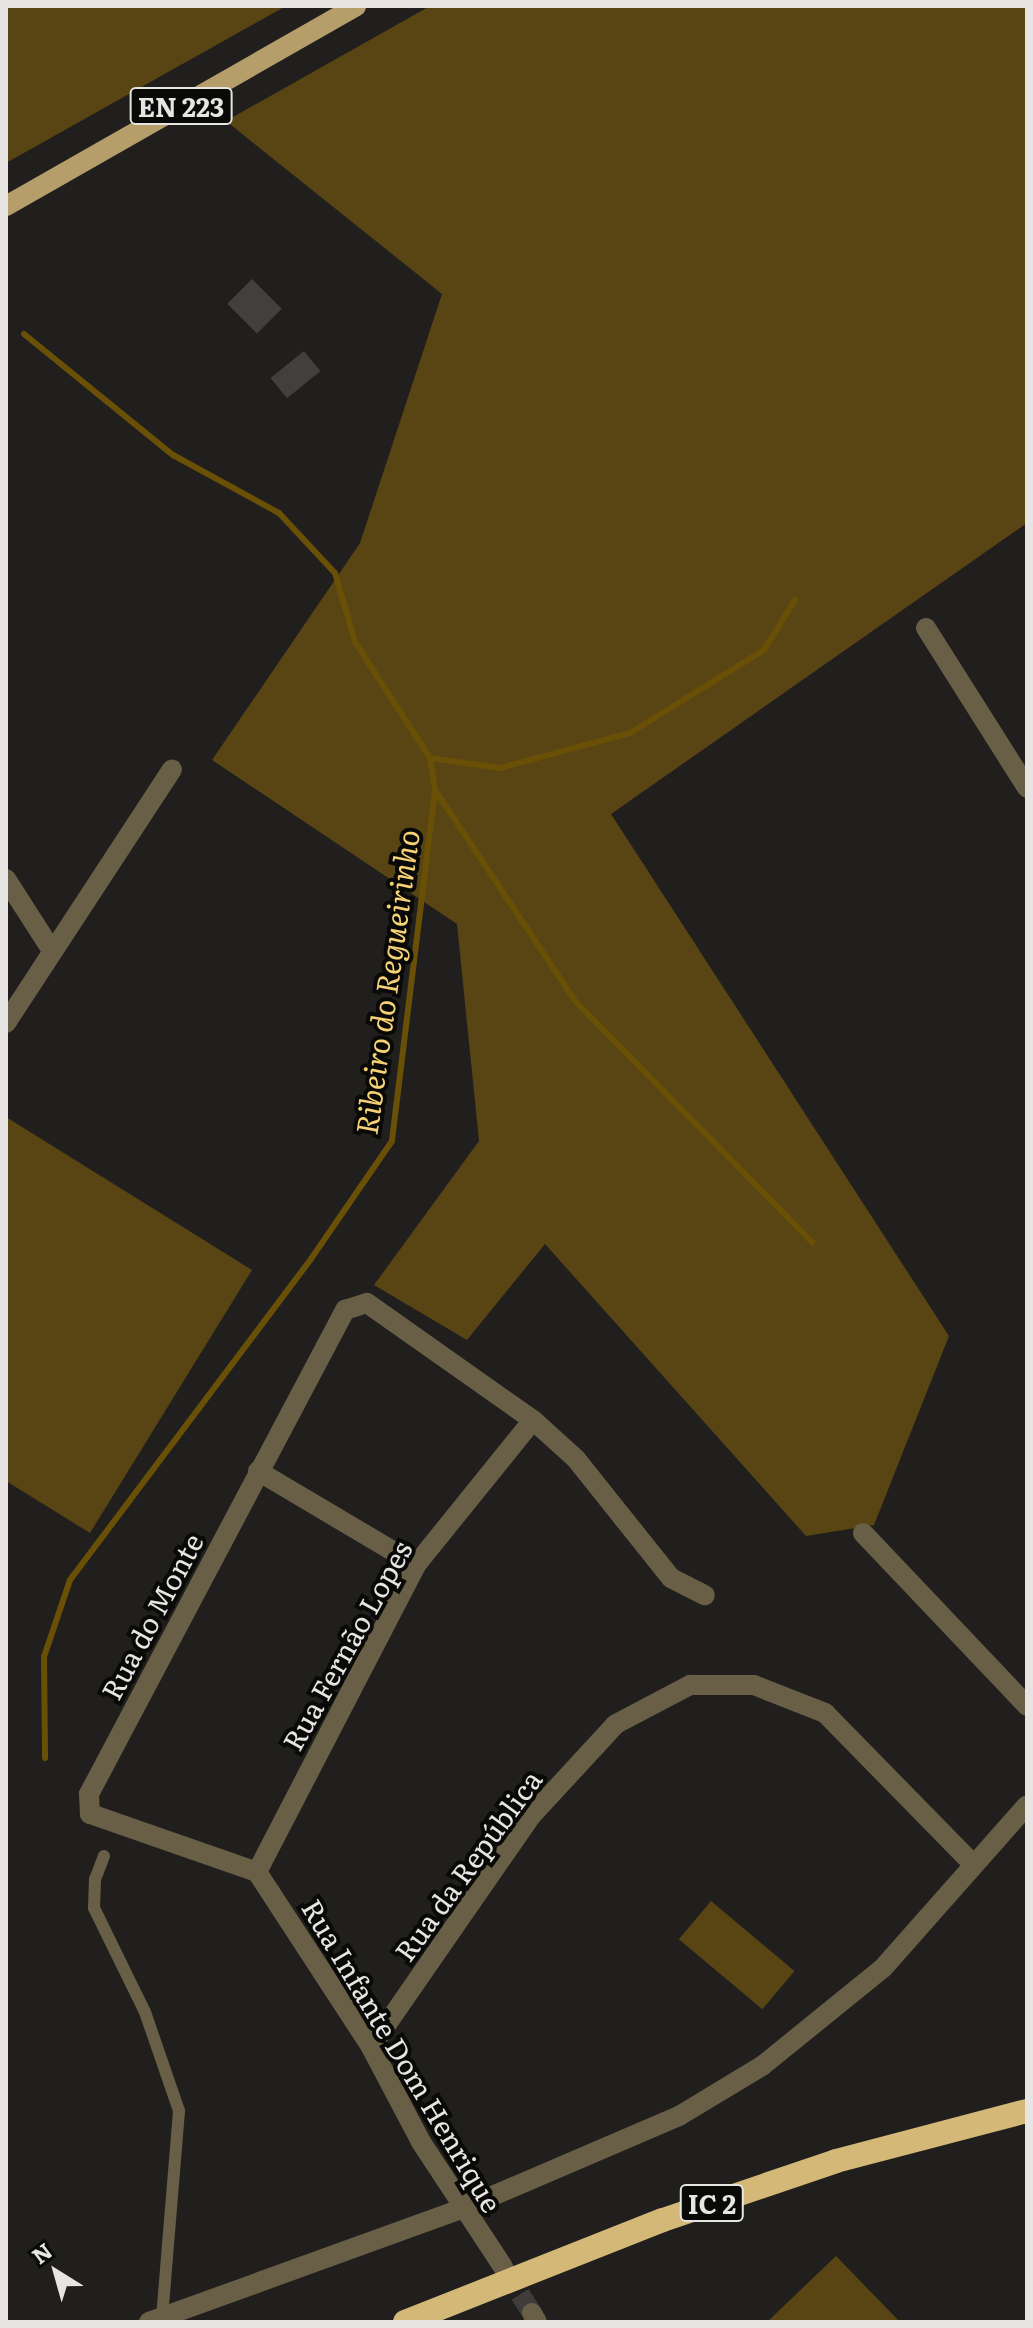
<!DOCTYPE html>
<html>
<head>
<meta charset="utf-8">
<style>
	body { margin:0 }
	#map { position:relative; width:1033px; height:2328px; overflow:hidden; background:#201f1d; font-family:Literata,serif }
	div>[style] { position:absolute }
	.green>* { inset:0; background:#584513; transform-origin:0 0 }
	.stream>* { height:6px; margin:-3px; padding:0 3px; transform-origin:3px; border-radius:3px; background:#695006 }
	.building>* { inset:0; background:#41403e; transform-origin:0 0 }
	.street-tunnel>* { height:20px; margin-top:-10px; transform-origin:0; background:repeating-linear-gradient(90deg,#3e3d3b 0 20px,transparent 0 30px) }
	.lane>* { height:12px; margin:-6px; padding:0 6px; transform-origin:6px; border-radius:6px; background:#695f46 }
	.street>* { height:20px; margin:-10px; padding:0 10px; transform-origin:10px; border-radius:10px; background:#695f46 }
	.primary>* { height:20px; margin:-10px; padding:0 10px; transform-origin:10px; border-radius:10px; background:#b59e6a }
	.highway>* { height:24px; margin:-12px; padding:0 12px; transform-origin:12px; border-radius:12px; background:#d3b877 }
	span { translate:-50% -50%; white-space:nowrap; text-align:center; line-height:1.15; -webkit-text-stroke:8px #090908; paint-order:stroke }
	.shield-label span { padding:2px 6px; background:#090908; border:2px solid; border-radius:6px; -webkit-text-stroke-width:0 }
	.shield-label { font-size:26px; color:#e6e5e4; font-weight:700 }
	.street-label { font-size:28px; color:#e6e5e4 }
	.water-label { font-size:30px; color:#f7d176; font-style:italic }
	.frame { position:absolute; inset:0; border:8px solid #e6e5e4; pointer-events:none }
	.north { position:absolute; left:16px; top:2232px; width:80px; height:80px; -webkit-text-stroke:6px #090908; paint-order:stroke; rotate:323deg; font-size:22px; font-weight:700; line-height:32px; text-align:center; color:#e6e5e4 }
	.north::after { content:''; display:block; margin:auto; width:28px; height:36px; background:#e6e5e4; clip-path:polygon(50% 0,100% 100%,50% 72%,0 100%) }
</style>
</head>
<body>
<div id="map">
	<div class="green">
		<div style="clip-path:polygon(6px 6px,286px 6px,6px 163px)"></div>
		<div style="clip-path:polygon(430px 6px,1027px 6px,1027px 523px,611px 814px,949px 1336px,874px 1525px,806px 1536px,545px 1244px,467px 1340px,374px 1285px,479px 1141px,457px 924px,212px 760px,360px 543px,442px 294px,226px 121px)"></div>
		<div style="clip-path:polygon(6px 1117px,252px 1270px,90px 1533px,6px 1481px)"></div>
		<div style="left:711px;top:1901px;width:109px;height:50px;rotate:40deg"></div>
		<div style="clip-path:polygon(836px 2256px,900px 2322px,767px 2322px)"></div>
	</div>
	<div class="stream">
		<div style="left:24px;top:334px;width:192px;rotate:39.1deg"></div>
		<div style="left:173px;top:455px;width:121px;rotate:28.7deg"></div>
		<div style="left:279px;top:513px;width:82px;rotate:47deg"></div>
		<div style="left:335px;top:573px;width:72px;rotate:73.8deg"></div>
		<div style="left:355px;top:642px;width:138px;rotate:57.1deg"></div>
		<div style="left:430px;top:758px;width:32px;rotate:81deg"></div>
		<div style="left:435px;top:790px;width:354px;rotate:97deg"></div>
		<div style="left:392px;top:1141px;width:143px;rotate:124.5deg"></div>
		<div style="left:311px;top:1259px;width:401px;rotate:126.9deg"></div>
		<div style="left:70px;top:1580px;width:81px;rotate:108.7deg"></div>
		<div style="left:44px;top:1657px;width:101px;rotate:89.4deg"></div>
		<div style="left:430px;top:758px;width:71px;rotate:8.1deg"></div>
		<div style="left:500px;top:768px;width:135px;rotate:-15.1deg"></div>
		<div style="left:630px;top:733px;width:158px;rotate:-31.8deg"></div>
		<div style="left:764px;top:650px;width:59px;rotate:-58.2deg"></div>
		<div style="left:435px;top:790px;width:255px;rotate:56.4deg"></div>
		<div style="left:576px;top:1002px;width:337px;rotate:45.5deg"></div>
	</div>
	<div class="building">
		<div style="left:252px;top:279px;width:42px;height:35px;rotate:45deg"></div>
		<div style="left:304px;top:351px;width:26px;height:43px;rotate:51deg"></div>
	</div>
	<div class="street-tunnel">
		<div style="left:504px;top:2269px;width:52px;rotate:57.5deg"></div>
	</div>
	<div class="lane">
		<div style="left:104px;top:1856px;width:25px;rotate:111deg"></div>
		<div style="left:95px;top:1879px;width:29px;rotate:92deg"></div>
		<div style="left:94px;top:1908px;width:116px;rotate:63.9deg"></div>
		<div style="left:145px;top:2012px;width:105px;rotate:71deg"></div>
		<div style="left:179px;top:2111px;width:207px;rotate:94.7deg"></div>
	</div>
	<div class="street">
		<div style="left:926px;top:628px;width:189px;rotate:57.7deg"></div>
		<div style="left:6px;top:879px;width:83px;rotate:57.3deg"></div>
		<div style="left:6px;top:1023px;width:303px;rotate:-56.8deg"></div>
		<div style="left:258px;top:1471px;width:184px;rotate:30.7deg"></div>
		<div style="left:863px;top:1533px;width:238px;rotate:46.5deg"></div>
		<div style="left:257px;top:1872px;width:177px;rotate:-160.8deg"></div>
		<div style="left:90px;top:1814px;width:20px;rotate:-93deg"></div>
		<div style="left:89px;top:1794px;width:548px;rotate:-62.12deg"></div>
		<div style="left:345px;top:1310px;width:23px;rotate:-18deg"></div>
		<div style="left:367px;top:1303px;width:203px;rotate:35.2deg"></div>
		<div style="left:533px;top:1420px;width:58px;rotate:42.2deg"></div>
		<div style="left:576px;top:1459px;width:152px;rotate:51.4deg"></div>
		<div style="left:671px;top:1578px;width:38px;rotate:27deg"></div>
		<div style="left:257px;top:1872px;width:346px;rotate:-62.6deg"></div>
		<div style="left:416px;top:1565px;width:186px;rotate:-51.1deg"></div>
		<div style="left:257px;top:1872px;width:209px;rotate:56.9deg"></div>
		<div style="left:371px;top:2047px;width:107px;rotate:62.2deg"></div>
		<div style="left:421px;top:2142px;width:149px;rotate:56.7deg"></div>
		<div style="left:371px;top:2047px;width:281px;rotate:-55.3deg"></div>
		<div style="left:531px;top:1816px;width:125px;rotate:-47.3deg"></div>
		<div style="left:616px;top:1724px;width:84px;rotate:-27.8deg"></div>
		<div style="left:690px;top:1685px;width:64px"></div>
		<div style="left:754px;top:1685px;width:76px;rotate:21.5deg"></div>
		<div style="left:825px;top:1713px;width:210px;rotate:45.6deg"></div>
		<div style="left:532px;top:2313px;width:10px;rotate:61deg"></div>
		<div style="left:149px;top:2322px;width:333px;rotate:-19.9deg"></div>
		<div style="left:462px;top:2209px;width:236px;rotate:-23.2deg"></div>
		<div style="left:679px;top:2116px;width:97px;rotate:-31.1deg"></div>
		<div style="left:762px;top:2066px;width:156px;rotate:-39deg"></div>
		<div style="left:883px;top:1968px;width:217px;rotate:-48.5deg"></div>
	</div>
	<div class="primary">
		<div style="left:6px;top:206px;width:403px;rotate:-29.7deg"></div>
	</div>
	<div class="highway">
		<div style="left:405px;top:2322px;width:277px;rotate:-21.6deg"></div>
		<div style="left:663px;top:2220px;width:183px;rotate:-18.8deg"></div>
		<div style="left:836px;top:2161px;width:197px;rotate:-14.7deg"></div>
	</div>
	<div class="shield-label">
		<span style="left:181px;top:106px">EN 223</span>
		<span style="left:712px;top:2203px">IC 2</span>
	</div>
	<div class="street-label">
		<span style="left:151px;top:1616px;rotate:-62deg">Rua do Monte</span>
		<span style="left:346px;top:1645px;rotate:-61deg">Rua Fernão Lopes</span>
		<span style="left:467px;top:1865px;rotate:-54deg">Rua da República</span>
		<span style="left:403px;top:2055px;rotate:59deg">Rua Infante Dom Henrique</span>
	</div>
	<div class="water-label">
		<span style="left:386px;top:982px;rotate:-82deg">Ribeiro do Regueirinho</span>
	</div>
	<div class="frame"></div>
	<div class="north">N</div>
</div>
</body>
</html>
